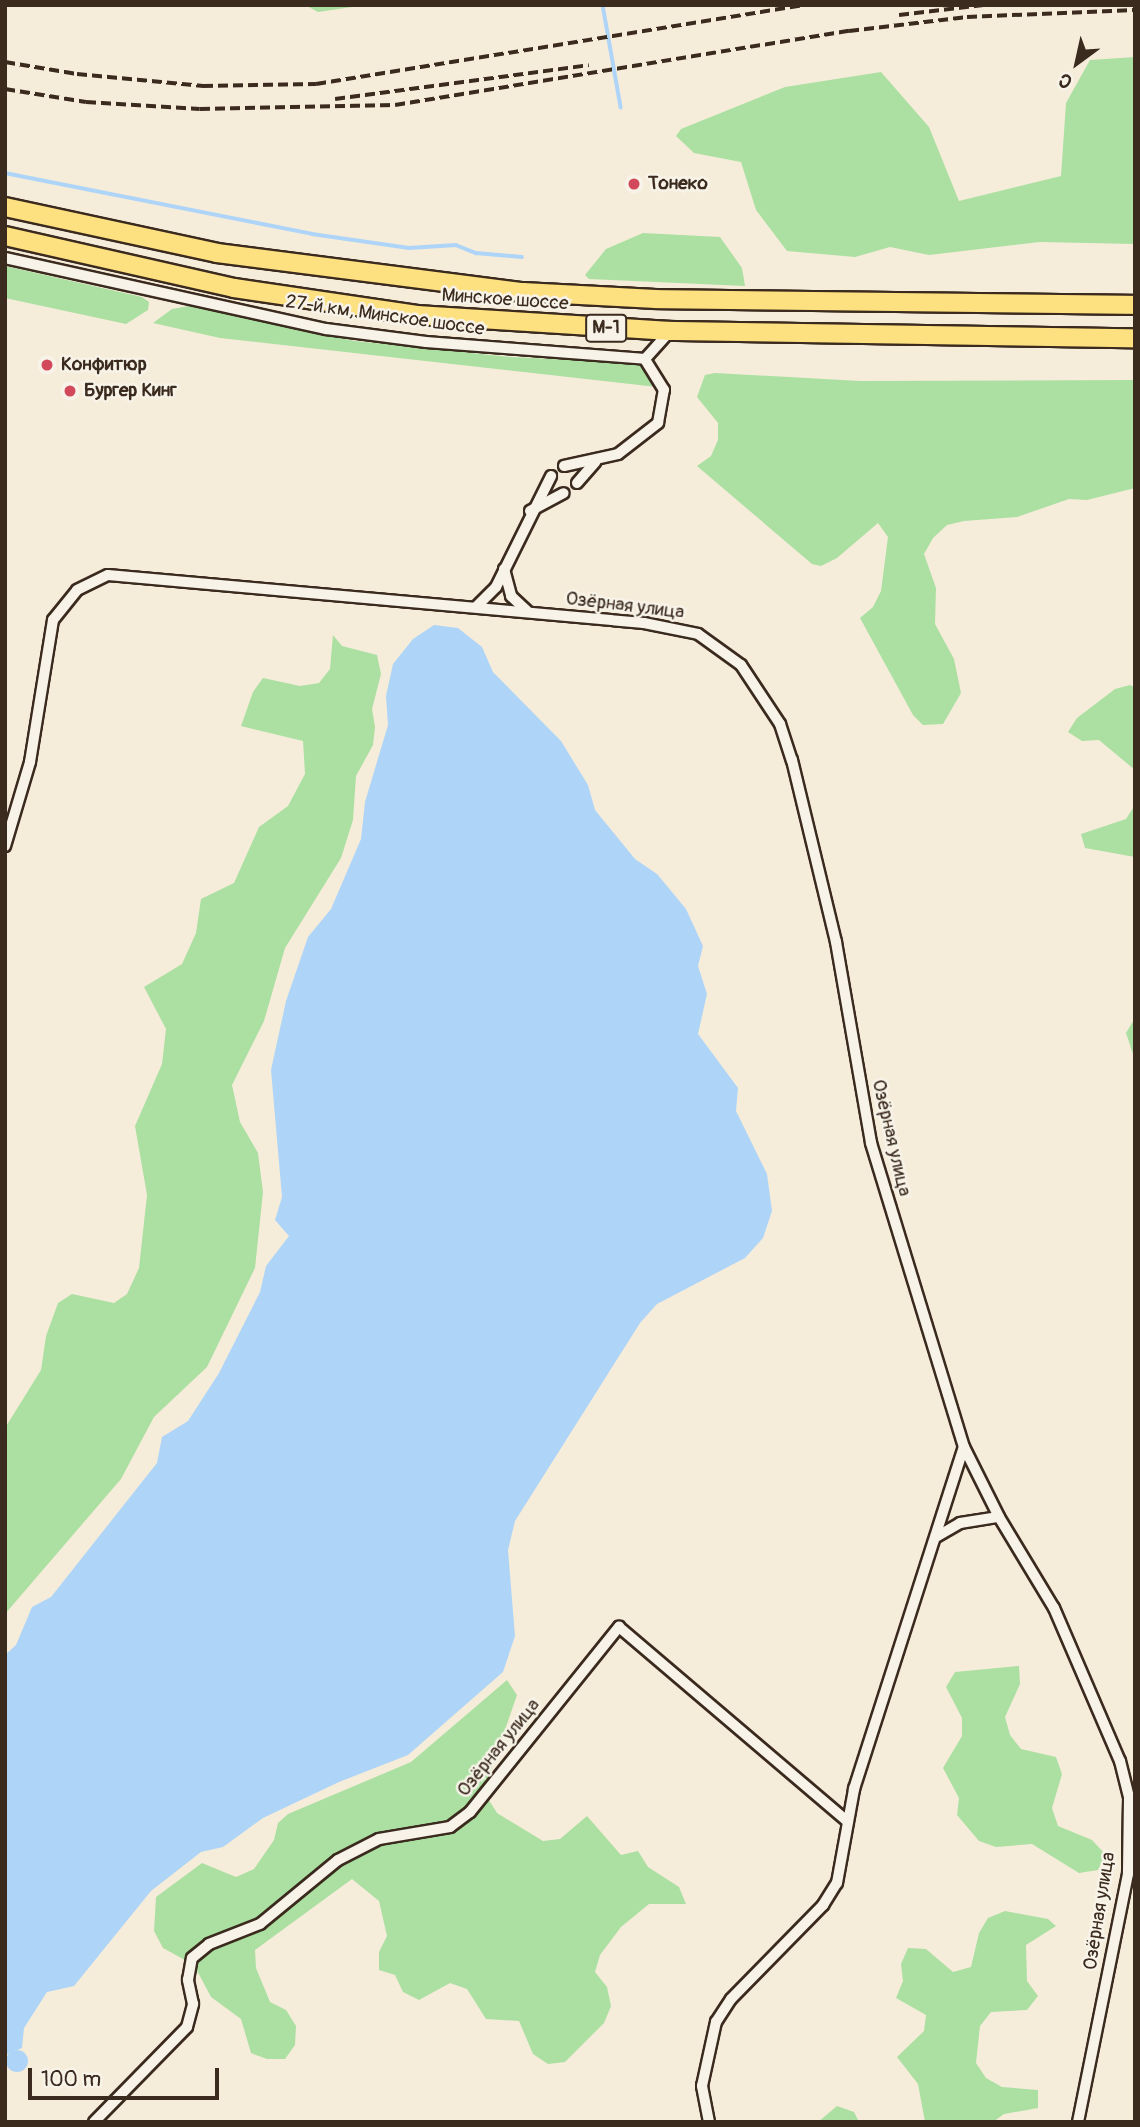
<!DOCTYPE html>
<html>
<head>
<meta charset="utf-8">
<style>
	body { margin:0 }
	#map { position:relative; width:1140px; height:2127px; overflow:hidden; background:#f6ecda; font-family:Pangolin,sans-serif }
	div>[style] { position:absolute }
	.green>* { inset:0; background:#abe0a2 }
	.water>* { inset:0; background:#aed5f8 }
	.round { border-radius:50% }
	.stream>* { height:3.5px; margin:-1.75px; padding:0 1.75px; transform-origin:1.75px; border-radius:1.75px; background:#aed5f8 }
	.roads { filter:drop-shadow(2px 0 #3b2a1e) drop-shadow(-2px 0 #3b2a1e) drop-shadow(0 2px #3b2a1e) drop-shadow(0 -2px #3b2a1e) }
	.minor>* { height:10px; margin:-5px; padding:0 5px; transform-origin:5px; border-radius:5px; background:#f7f3e8 }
	.trunk>* { height:18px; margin:-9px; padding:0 9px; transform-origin:9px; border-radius:9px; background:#fde080 }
	.rail>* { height:3.5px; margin-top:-1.75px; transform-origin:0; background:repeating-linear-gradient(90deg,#3b2a1e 0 10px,transparent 0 15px) }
	.dots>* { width:19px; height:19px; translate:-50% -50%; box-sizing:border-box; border:4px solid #f7f3e8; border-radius:50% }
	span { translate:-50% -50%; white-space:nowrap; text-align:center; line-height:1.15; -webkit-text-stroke:5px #f7f3e8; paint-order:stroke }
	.shield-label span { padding:2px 5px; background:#f7f3e8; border:2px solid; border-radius:5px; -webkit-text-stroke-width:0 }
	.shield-label { font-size:18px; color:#3b2a1e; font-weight:700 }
	.poi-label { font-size:19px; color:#3b2a1e; font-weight:700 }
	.left { translate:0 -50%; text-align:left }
	.street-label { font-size:19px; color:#3b2a1e }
	.frame { position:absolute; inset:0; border:7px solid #3b2a1e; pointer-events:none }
	.north { position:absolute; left:1042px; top:28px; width:70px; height:70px; -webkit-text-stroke:5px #f7f3e8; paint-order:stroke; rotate:213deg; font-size:19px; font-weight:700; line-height:28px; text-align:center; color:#3b2a1e }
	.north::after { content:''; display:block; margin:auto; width:24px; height:32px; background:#3b2a1e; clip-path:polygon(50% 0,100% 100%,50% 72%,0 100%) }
	.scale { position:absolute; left:28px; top:2068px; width:191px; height:32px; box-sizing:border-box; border:4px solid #3b2a1e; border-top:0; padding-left:9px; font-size:21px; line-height:24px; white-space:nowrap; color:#3b2a1e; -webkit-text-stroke:5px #f7f3e8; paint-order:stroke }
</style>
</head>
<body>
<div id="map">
	<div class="green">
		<div style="clip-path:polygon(305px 5px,366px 5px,318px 12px)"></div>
		<div style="clip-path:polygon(1135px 57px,1135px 244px,1040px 242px,929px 255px,890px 247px,855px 257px,787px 251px,756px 210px,741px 162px,694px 153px,676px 136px,681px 129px,785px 87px,881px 72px,929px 127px,959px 201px,1061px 176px,1066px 103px,1090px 60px)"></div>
		<div style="clip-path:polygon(643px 233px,720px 237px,742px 268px,745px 286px,589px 279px,585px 275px,606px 249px)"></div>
		<div style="clip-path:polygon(5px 266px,142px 297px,149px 302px,148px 310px,126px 324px,5px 298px)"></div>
		<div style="clip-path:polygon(189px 306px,355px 341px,511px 357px,635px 363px,647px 370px,657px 387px,220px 338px,153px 323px,172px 309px)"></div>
		<div style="clip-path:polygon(715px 373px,860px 381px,1135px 380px,1135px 488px,1087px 500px,1069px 499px,1017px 517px,964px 521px,947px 525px,933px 538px,924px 554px,936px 588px,935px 624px,954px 659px,961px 693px,943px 724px,923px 725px,913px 715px,860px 618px,873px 607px,881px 591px,888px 537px,878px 523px,837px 558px,821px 566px,812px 564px,697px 466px,711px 456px,718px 440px,718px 423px,697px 397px,705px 375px)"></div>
		<div style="clip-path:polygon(333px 635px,342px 646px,377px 655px,381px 674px,372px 709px,375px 727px,373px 745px,356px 776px,353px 820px,341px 858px,285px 948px,264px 1021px,232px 1085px,240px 1122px,258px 1153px,263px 1192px,255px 1268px,207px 1367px,154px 1417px,121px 1479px,5px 1614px,5px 1428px,41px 1370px,46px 1336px,58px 1303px,72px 1294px,114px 1303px,127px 1294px,139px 1268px,147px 1195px,135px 1126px,162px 1064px,166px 1029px,144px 987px,182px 964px,196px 933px,201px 899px,234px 883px,259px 827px,288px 806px,305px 774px,303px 741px,241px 726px,253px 692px,263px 678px,300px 686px,319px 683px,330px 669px)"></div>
		<div style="clip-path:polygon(1130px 685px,1135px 688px,1135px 770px,1099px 740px,1082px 741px,1068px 732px,1077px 718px,1115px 689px)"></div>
		<div style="clip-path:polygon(1135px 805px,1135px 857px,1085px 848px,1081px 834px,1126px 819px)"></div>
		<div style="clip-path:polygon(1135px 1018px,1135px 1060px,1126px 1033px)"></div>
		<div style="clip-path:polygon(1019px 1666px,1020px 1684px,1005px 1717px,1010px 1735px,1021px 1749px,1056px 1757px,1062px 1774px,1052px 1808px,1058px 1826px,1092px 1840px,1105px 1854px,1098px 1870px,1079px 1873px,1032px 1844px,996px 1847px,979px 1841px,957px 1815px,959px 1798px,943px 1768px,962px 1736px,962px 1718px,946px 1687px,955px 1672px)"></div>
		<div style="clip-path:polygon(507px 1680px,517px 1695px,488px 1779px,487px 1797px,497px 1813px,543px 1841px,560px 1839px,587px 1816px,621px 1855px,638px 1851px,648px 1867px,679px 1887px,686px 1904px,649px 1904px,621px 1927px,600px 1955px,595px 1972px,607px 1987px,611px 2006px,604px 2023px,565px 2062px,548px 2064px,533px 2054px,519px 2021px,486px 2019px,467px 1989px,450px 1983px,419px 2000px,403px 1992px,395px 1975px,379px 1970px,379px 1952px,387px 1936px,379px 1901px,352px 1879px,255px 1950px,256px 1968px,270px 2002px,286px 2010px,296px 2026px,295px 2045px,285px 2059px,267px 2059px,251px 2053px,241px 2019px,211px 1997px,194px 1965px,163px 1948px,154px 1931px,156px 1897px,202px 1863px,236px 1877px,254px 1869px,274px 1840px,278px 1823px,288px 1814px,411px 1762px)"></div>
		<div style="clip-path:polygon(1005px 1911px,1048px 1919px,1056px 1926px,1026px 1945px,1027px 1981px,1038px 1996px,1027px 2010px,991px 2012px,980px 2026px,976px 2063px,986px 2078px,1002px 2087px,1038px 2090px,1038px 2108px,1004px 2114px,993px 2122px,925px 2122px,918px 2084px,897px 2057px,924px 2031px,926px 2015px,896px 1998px,903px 1981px,901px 1964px,908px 1948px,926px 1949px,953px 1972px,971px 1967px,979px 1933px,988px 1918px)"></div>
		<div style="clip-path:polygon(837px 2106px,854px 2112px,859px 2122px,818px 2122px)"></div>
	</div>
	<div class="water">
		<div style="clip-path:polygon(434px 625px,458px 628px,482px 647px,493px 672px,561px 741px,588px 785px,595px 810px,635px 859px,657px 874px,686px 909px,703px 946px,698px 966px,707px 994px,698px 1034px,738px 1088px,736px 1111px,767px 1174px,772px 1211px,763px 1238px,745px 1258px,657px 1304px,640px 1323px,515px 1521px,508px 1550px,515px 1636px,503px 1672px,408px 1755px,339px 1782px,263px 1818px,223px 1847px,201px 1852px,151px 1891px,74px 1986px,47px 1992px,24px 2028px,22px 2048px,5px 2055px,5px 1655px,16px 1645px,32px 1607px,51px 1597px,157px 1463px,162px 1437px,188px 1421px,219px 1373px,260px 1292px,266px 1266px,289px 1236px,275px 1220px,282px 1197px,271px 1070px,286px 1001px,308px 937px,331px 909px,361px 839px,365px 802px,388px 725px,386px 696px,393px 664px,413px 639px)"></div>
		<div class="round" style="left:6px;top:2050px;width:22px;height:22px"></div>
	</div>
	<div class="stream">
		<div style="left:603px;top:5px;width:104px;rotate:80deg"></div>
		<div style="left:5px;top:173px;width:313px;rotate:11.2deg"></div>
		<div style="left:312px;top:234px;width:98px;rotate:8.2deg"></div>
		<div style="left:409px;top:248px;width:47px;rotate:-3.7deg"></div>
		<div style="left:456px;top:245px;width:22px;rotate:22deg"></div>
		<div style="left:476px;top:253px;width:46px;rotate:5deg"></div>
	</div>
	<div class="roads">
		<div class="minor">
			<div style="left:5px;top:258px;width:329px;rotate:12.5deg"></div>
			<div style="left:326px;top:329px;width:101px;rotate:7.4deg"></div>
			<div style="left:426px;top:342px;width:220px;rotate:4.4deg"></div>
			<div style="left:645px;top:359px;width:38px;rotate:-48deg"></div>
			<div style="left:564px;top:466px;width:55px;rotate:-12.5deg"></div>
			<div style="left:618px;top:454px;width:51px;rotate:-37.8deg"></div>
			<div style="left:658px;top:423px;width:34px;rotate:-80deg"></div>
			<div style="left:664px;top:390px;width:36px;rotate:-122deg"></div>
			<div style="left:577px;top:483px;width:28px;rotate:-49deg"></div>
			<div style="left:530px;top:511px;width:38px;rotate:-28deg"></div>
			<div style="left:504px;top:569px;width:28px;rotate:75deg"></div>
			<div style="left:511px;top:596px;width:22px;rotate:43deg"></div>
			<div style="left:476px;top:607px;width:28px;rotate:-45deg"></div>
			<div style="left:496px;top:587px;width:124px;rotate:-63.6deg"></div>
			<div style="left:5px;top:846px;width:88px;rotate:-73.4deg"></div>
			<div style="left:30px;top:762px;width:144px;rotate:-80.8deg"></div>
			<div style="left:53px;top:620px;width:38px;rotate:-51deg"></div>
			<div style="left:77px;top:590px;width:34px;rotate:-26deg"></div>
			<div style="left:108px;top:575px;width:538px;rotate:5.12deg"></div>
			<div style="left:644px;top:623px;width:55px;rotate:11.5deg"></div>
			<div style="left:698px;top:634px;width:53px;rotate:35.8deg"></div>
			<div style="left:741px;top:665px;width:71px;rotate:56.5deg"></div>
			<div style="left:780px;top:724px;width:38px;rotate:72deg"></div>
			<div style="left:792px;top:760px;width:187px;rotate:76.4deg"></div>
			<div style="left:836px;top:942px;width:204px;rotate:80.1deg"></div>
			<div style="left:871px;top:1143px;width:318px;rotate:73deg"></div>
			<div style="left:964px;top:1447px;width:78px;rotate:63.4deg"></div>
			<div style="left:999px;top:1517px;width:106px;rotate:58.9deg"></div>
			<div style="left:1054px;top:1608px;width:167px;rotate:66.7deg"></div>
			<div style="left:1120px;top:1761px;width:38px;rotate:76deg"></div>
			<div style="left:1129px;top:1798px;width:76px;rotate:90.8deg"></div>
			<div style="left:1128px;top:1874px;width:253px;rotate:101.4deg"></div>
			<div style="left:936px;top:1537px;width:28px;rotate:-30deg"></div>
			<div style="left:960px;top:1523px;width:39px;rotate:-9deg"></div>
			<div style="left:94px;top:2122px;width:133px;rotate:-45.6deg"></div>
			<div style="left:187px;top:2027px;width:24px;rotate:-75deg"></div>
			<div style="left:193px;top:2004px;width:25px;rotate:-102deg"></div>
			<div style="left:188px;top:1980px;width:22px;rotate:-80deg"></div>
			<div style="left:192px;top:1958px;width:22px;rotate:-39deg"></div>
			<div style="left:209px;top:1944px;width:55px;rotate:-21.4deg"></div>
			<div style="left:260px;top:1924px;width:101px;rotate:-39.4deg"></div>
			<div style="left:338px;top:1860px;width:46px;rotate:-27.1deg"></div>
			<div style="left:379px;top:1839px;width:72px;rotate:-9.6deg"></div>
			<div style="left:450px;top:1827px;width:25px;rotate:-37deg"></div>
			<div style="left:470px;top:1812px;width:238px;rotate:-51.2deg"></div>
			<div style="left:619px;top:1627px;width:299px;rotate:40.4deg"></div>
			<div style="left:709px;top:2122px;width:37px;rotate:-101deg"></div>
			<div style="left:702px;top:2086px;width:66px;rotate:-77.7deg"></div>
			<div style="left:716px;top:2022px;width:27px;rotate:-57deg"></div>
			<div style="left:731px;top:1999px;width:132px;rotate:-45.6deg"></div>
			<div style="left:823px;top:1905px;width:26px;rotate:-58deg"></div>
			<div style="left:837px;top:1883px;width:96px;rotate:-79.7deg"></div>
			<div style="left:854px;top:1789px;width:359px;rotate:-72.2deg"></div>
		</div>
		<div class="trunk">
			<div style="left:5px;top:207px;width:217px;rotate:12.2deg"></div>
			<div style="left:217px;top:253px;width:308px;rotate:7.3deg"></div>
			<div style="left:523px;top:292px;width:133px;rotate:3deg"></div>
			<div style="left:656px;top:299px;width:479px;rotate:0.7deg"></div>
			<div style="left:5px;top:236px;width:235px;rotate:12.8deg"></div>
			<div style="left:234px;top:288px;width:185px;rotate:8.4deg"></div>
			<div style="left:417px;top:315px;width:254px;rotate:3.6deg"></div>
			<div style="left:670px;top:331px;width:465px;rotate:0.9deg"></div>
		</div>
	</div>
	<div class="rail">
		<div style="left:899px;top:15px;width:85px;rotate:-6.8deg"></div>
		<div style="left:5px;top:62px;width:73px;rotate:9.5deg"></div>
		<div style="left:77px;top:74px;width:127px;rotate:5.4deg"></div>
		<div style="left:203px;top:86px;width:113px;rotate:-1deg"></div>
		<div style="left:316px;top:84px;width:496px;rotate:-9.2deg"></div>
		<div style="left:5px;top:89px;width:82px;rotate:9.1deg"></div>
		<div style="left:86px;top:102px;width:114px;rotate:3.5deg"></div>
		<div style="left:200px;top:109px;width:195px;rotate:-1.2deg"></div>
		<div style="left:395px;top:105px;width:460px;rotate:-9.3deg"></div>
		<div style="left:849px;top:31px;width:119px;rotate:-6.8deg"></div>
		<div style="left:967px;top:17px;width:168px;rotate:-2.4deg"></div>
		<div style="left:335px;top:99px;width:256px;rotate:-7.6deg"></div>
	</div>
	<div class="dots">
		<div style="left:634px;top:184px;background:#d1495b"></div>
		<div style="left:47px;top:365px;background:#d1495b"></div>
		<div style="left:70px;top:391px;background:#d1495b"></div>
	</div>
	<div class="shield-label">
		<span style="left:606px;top:328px">М-1</span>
	</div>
	<div class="poi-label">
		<span class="left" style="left:648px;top:184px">Тонеко</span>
		<span class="left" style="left:61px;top:365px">Конфитюр</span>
		<span class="left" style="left:84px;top:391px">Бургер Кинг</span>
	</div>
	<div class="street-label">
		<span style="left:505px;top:300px;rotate:4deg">Минское шоссе</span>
		<span style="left:385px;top:316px;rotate:8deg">27-й км, Минское шоссе</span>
		<span style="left:625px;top:606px;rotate:7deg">Озёрная улица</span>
		<span style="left:891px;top:1138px;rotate:77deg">Озёрная улица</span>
		<span style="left:499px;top:1748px;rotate:-51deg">Озёрная улица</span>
		<span style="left:1100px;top:1911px;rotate:-81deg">Озёрная улица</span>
	</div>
	<div class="frame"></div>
	<div class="north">С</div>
	<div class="scale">100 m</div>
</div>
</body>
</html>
